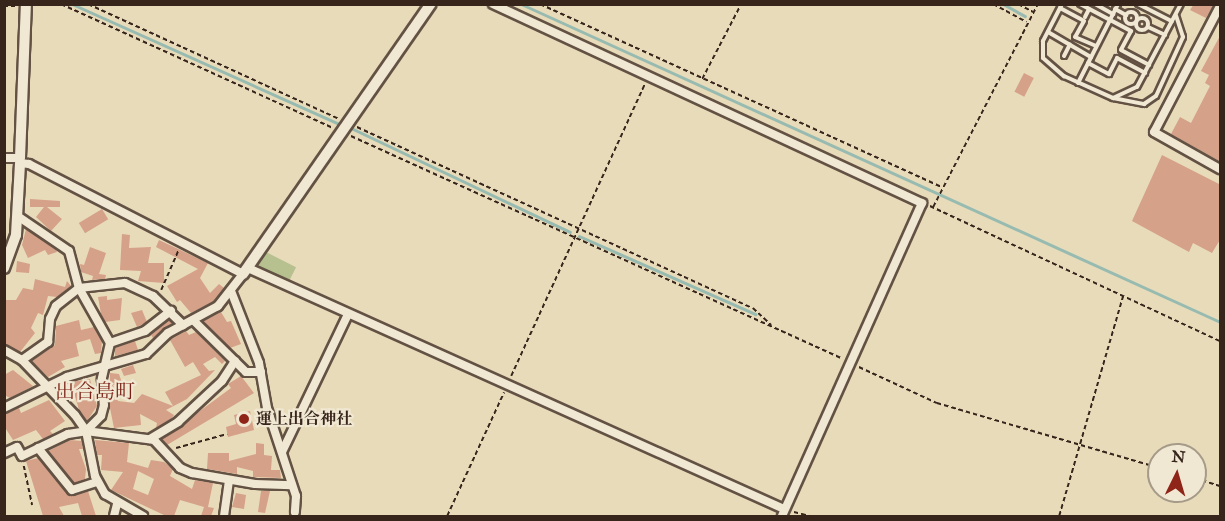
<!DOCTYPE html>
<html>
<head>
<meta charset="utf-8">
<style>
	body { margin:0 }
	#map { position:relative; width:1225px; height:521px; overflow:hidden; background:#e8dbba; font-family:"IM FELL Great Primer","Noto Serif JP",serif }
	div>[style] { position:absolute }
	.green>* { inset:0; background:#b7c08f; transform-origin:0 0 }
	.stream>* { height:3px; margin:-1.5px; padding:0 1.5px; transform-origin:1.5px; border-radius:1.5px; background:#97bbb0 }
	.building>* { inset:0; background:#d5a188; transform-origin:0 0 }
	.path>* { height:1.5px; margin-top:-0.75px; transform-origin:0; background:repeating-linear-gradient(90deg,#37251c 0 4.5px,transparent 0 7.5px) }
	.roads { filter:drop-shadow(2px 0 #635244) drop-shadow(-2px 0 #635244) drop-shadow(0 2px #635244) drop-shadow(0 -2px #635244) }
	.service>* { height:4px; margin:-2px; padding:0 2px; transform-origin:2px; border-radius:2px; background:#f0e8d2 }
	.service>.ring { margin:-2px; padding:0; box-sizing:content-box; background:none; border:4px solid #f0e8d2; border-radius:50% }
	.minor>* { height:8px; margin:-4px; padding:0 4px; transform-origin:4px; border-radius:4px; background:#f0e8d2 }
	.tertiary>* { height:10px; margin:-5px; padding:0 5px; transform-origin:5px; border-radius:5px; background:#f0e8d2 }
	.dots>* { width:16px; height:16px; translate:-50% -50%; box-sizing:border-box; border:3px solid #f0e8d2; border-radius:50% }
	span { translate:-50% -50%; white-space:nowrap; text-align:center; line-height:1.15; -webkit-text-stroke:4.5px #f0e8d2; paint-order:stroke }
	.poi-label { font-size:16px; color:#37251c; font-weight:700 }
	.left { translate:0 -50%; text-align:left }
	.quarter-label { font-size:20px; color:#7a1f14 }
	.frame { position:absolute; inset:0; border:6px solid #37251c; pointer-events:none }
	.north { position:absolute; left:1147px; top:443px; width:60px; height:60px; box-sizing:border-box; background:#f0e8d2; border:2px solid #a69a89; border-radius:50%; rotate:5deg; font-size:16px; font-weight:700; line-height:24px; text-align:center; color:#37251c }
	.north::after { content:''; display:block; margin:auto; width:21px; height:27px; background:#8f2418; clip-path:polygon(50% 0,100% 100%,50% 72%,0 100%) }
</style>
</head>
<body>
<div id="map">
	<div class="green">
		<div style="left:264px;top:251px;width:36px;height:17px;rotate:27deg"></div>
	</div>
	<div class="stream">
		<div style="left:72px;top:4px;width:295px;rotate:24.2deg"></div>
		<div style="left:521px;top:4px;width:768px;rotate:24.46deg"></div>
		<div style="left:1003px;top:4px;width:25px;rotate:29deg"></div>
		<div style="left:353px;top:129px;width:240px;rotate:25.4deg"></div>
		<div style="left:579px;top:236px;width:193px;rotate:23.9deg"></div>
	</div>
	<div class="building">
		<div style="clip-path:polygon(1194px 4px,1214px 4px,1206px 18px,1190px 10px)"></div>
		<div style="clip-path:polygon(1221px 34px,1221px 162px,1171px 134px,1180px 117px,1191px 123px,1210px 86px,1205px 83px,1209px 75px,1201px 71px)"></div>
		<div style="left:1024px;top:73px;width:11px;height:21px;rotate:27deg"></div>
		<div style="clip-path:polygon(1162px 155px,1221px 185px,1221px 238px,1212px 253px,1193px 243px,1189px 252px,1132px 221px)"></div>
		<div style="clip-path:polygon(30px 199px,60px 201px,60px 207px,47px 207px,62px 219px,51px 231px,36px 217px,44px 207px,30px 207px)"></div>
		<div style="left:102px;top:209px;width:12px;height:27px;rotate:59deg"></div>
		<div style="clip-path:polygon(26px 229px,56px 250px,57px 252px,48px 255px,45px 250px,28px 258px,22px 245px)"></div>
		<div style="clip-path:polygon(122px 234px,130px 235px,129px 248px,151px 247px,148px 263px,164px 263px,164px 283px,138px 281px,141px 271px,120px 270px)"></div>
		<div style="clip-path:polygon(159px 240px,208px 263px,200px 278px,210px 293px,219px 284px,224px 288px,214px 301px,191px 313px,180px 300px,177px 302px,167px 286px,198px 269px,156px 247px)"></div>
		<div style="clip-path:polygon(90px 247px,106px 253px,99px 274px,106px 275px,105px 279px,92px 280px,93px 276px,81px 272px,80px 264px,84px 265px)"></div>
		<div style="clip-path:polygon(17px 261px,30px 264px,29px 273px,16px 272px)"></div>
		<div style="clip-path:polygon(35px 279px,65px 287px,67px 281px,71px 286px,57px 297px,48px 296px,43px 315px,38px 313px,31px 328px,35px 333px,20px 352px,4px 344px,4px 300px,16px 300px,23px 288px,33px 290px)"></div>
		<div style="clip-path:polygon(107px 296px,107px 300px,122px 298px,120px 320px,105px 322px,101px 314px,98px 297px)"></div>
		<div style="clip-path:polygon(142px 310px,147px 322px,137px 327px,131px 313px)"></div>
		<div style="clip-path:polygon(221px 312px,227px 322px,231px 321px,241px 344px,230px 348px,203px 321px)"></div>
		<div style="clip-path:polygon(79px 320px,81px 330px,94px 327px,102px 341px,101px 353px,95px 354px,90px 339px,76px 343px,79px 356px,61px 361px,65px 367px,48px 377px,32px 361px,55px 345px,56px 326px)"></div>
		<div style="clip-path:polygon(169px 320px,172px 323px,153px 338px,151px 335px)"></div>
		<div style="clip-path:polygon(186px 331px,189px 335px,196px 332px,225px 361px,222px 364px,215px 357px,203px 364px,209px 371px,215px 370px,187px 399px,166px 410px,174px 415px,171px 419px,156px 428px,157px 423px,140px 414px,141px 425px,114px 428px,110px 408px,110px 373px,119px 374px,122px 383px,113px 385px,118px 401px,134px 403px,142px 394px,173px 406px,165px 392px,201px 375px,193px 362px,185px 367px,170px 340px)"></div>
		<div style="clip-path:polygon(135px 341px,138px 350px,115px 356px,115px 348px)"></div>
		<div style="clip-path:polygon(133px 365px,136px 373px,124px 376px,121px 369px)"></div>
		<div style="clip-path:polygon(13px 370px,33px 386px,10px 398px,4px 395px,4px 375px)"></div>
		<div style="clip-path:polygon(241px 376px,254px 393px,167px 445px,162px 439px,231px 388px,228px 384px)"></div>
		<div style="clip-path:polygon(90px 379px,97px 406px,87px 421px,79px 410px,71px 382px)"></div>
		<div style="clip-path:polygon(49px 400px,65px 421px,50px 431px,53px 434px,43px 439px,36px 430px,13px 440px,4px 426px,4px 415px,19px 408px,21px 413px)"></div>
		<div style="clip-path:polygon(250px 411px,254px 430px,228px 437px,226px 427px,236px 424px,234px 415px)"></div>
		<div style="clip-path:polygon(70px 440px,82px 441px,83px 449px,79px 449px,86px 469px,85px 479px,74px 483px,48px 451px)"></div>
		<div style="clip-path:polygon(evenodd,95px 440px,129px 443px,127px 462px,148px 468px,151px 460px,164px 462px,173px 469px,170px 476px,192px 489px,195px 480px,213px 483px,208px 507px,214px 508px,211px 516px,201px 516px,204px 507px,180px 500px,174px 516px,166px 516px,111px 490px,123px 472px,101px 470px,102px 455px,97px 455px,95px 440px,138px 471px,154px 479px,148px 495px,133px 489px,138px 471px)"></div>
		<div style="clip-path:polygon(256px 443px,264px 444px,264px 455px,272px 456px,271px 470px,280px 470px,281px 478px,253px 477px,253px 471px,237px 467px,237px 474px,207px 469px,208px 453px,229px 453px,229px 461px,256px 454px)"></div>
		<div style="clip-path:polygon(38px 458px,70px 496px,88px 491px,96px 516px,82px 516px,78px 503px,59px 507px,64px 516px,43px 516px,26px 461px)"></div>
		<div style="clip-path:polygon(261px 491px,270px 491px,265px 513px,258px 512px)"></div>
		<div style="clip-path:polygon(236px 493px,246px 495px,244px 509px,232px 507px)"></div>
	</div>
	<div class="path">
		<div style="left:61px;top:4px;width:299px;rotate:24.5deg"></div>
		<div style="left:88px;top:4px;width:276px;rotate:24.6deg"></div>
		<div style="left:540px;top:4px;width:442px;rotate:24.5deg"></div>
		<div style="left:993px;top:4px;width:38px;rotate:28deg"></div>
		<div style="left:1018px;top:4px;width:17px;rotate:28deg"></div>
		<div style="left:35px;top:5px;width:25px"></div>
		<div style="left:4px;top:6px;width:11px"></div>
		<div style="left:702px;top:79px;width:85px;rotate:-62.5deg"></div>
		<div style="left:357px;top:127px;width:435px;rotate:24.6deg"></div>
		<div style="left:753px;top:308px;width:25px;rotate:43deg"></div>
		<div style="left:351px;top:136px;width:538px;rotate:24.37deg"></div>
		<div style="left:930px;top:206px;width:320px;rotate:25deg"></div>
		<div style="left:933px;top:207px;width:229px;rotate:-62.7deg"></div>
		<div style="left:161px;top:290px;width:43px;rotate:-66.4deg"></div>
		<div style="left:859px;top:367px;width:86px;rotate:24.8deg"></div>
		<div style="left:937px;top:403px;width:231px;rotate:16.3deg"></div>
		<div style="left:511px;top:376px;width:322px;rotate:-65.4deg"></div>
		<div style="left:176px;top:448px;width:53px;rotate:-15.4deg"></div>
		<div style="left:24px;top:466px;width:40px;rotate:78deg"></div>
		<div style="left:1195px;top:478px;width:26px;rotate:18deg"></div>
		<div style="left:794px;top:512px;width:16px;rotate:14deg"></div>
		<div style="left:447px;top:516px;width:136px;rotate:-65.3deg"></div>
		<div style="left:1059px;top:516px;width:229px;rotate:-73.8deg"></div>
	</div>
	<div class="roads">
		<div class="service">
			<div style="left:1062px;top:4px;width:42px;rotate:117.2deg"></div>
			<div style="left:1043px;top:41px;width:17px;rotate:90deg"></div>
			<div style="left:1043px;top:58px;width:28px;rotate:41deg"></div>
			<div style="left:1064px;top:76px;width:54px;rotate:24.2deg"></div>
			<div style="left:1113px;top:98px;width:26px;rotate:-25deg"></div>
			<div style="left:1137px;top:87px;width:94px;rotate:-62.1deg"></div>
			<div style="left:1080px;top:4px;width:58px;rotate:27.9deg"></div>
			<div style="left:1131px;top:31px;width:21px;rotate:118deg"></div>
			<div style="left:1121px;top:50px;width:32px;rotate:28deg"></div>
			<div style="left:1095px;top:4px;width:21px;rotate:29deg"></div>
			<div style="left:1138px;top:4px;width:38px;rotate:27deg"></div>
			<div style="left:1060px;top:8px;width:27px;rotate:28deg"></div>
			<div style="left:1084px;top:21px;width:18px;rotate:119deg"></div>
			<div style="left:1075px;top:37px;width:23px;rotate:23deg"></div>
			<div style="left:1115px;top:9px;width:13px;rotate:29deg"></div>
			<div class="ring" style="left:1125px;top:12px;width:8px;height:8px"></div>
			<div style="left:1085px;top:17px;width:9px;rotate:-63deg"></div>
			<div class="ring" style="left:1136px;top:18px;width:8px;height:8px"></div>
			<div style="left:1148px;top:27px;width:19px;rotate:25deg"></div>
			<div style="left:1048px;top:32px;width:50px;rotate:30.2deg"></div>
			<div style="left:1064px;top:56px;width:13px;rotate:-63deg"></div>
			<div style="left:1088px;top:63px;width:24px;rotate:28deg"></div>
			<div style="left:1109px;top:74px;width:18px;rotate:-63deg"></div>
			<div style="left:1117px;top:58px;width:32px;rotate:28deg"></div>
			<div style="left:1078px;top:83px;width:89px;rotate:-63.1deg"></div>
			<div style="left:1113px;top:98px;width:32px;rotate:11deg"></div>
			<div style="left:1144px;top:104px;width:14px;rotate:-34deg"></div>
			<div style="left:1156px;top:96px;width:65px;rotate:-65.4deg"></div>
			<div style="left:1183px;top:37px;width:22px;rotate:-108deg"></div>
		</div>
		<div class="minor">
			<div style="left:493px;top:4px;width:473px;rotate:24.9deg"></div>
			<div style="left:922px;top:203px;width:343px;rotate:114.1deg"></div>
			<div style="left:1220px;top:6px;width:142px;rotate:117.6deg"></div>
			<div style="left:1154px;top:132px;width:76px;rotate:29.3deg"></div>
			<div style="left:4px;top:158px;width:16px"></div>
			<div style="left:20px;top:158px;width:5px;rotate:90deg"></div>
			<div style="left:20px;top:163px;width:9px;rotate:6deg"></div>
			<div style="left:29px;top:164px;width:241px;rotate:27.2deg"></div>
			<div style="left:243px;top:274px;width:41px;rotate:128deg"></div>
			<div style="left:218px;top:306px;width:57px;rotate:151.6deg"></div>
			<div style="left:168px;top:333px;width:30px;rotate:136deg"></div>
			<div style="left:146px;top:354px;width:82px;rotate:163.8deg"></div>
			<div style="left:67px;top:377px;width:70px;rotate:153.8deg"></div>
			<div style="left:19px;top:217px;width:60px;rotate:34.2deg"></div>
			<div style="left:69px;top:251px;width:38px;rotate:75deg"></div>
			<div style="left:79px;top:288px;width:63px;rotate:60.6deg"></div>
			<div style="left:110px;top:343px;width:37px;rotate:103deg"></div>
			<div style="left:102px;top:379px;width:26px;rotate:86deg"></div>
			<div style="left:104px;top:405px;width:11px;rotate:105deg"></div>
			<div style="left:101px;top:416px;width:21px;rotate:135deg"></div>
			<div style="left:248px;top:268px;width:588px;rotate:24.21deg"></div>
			<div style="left:231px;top:291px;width:77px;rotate:68.7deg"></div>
			<div style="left:259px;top:363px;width:46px;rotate:79.9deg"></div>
			<div style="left:267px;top:408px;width:93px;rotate:71.8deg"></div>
			<div style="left:296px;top:496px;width:16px;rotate:94deg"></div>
			<div style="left:193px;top:320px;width:74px;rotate:44.5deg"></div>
			<div style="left:246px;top:372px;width:15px"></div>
			<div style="left:110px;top:343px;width:37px;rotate:-19deg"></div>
			<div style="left:145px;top:331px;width:33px;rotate:-38deg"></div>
			<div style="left:4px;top:350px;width:21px;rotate:29deg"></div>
			<div style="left:22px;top:360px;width:76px;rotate:46.1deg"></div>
			<div style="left:75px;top:415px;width:19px;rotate:55deg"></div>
			<div style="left:86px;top:431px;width:46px;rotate:78.7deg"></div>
			<div style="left:95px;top:476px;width:21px;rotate:61deg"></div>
			<div style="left:105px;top:494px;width:44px;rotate:30.1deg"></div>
			<div style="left:22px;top:360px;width:32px;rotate:-35deg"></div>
			<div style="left:48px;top:342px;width:23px;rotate:-85deg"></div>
			<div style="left:50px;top:319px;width:14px;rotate:-65deg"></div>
			<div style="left:56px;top:306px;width:29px;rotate:-38deg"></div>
			<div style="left:79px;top:288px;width:46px;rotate:-6.2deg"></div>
			<div style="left:125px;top:283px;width:31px;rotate:25deg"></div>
			<div style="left:153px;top:296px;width:42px;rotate:44deg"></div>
			<div style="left:150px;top:439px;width:33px;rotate:-31deg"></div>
			<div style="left:178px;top:422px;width:60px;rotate:-43deg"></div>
			<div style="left:222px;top:381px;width:24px;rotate:-57deg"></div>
			<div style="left:38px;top:448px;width:54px;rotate:51deg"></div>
			<div style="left:72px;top:490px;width:26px;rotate:-18deg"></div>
			<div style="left:282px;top:452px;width:153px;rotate:-64.4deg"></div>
			<div style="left:4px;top:453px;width:14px;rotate:-25deg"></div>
			<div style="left:17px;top:447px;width:10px;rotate:61deg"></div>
			<div style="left:22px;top:456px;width:51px;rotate:-25.6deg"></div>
			<div style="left:68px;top:434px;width:18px;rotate:-9deg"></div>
			<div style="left:86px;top:431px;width:69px;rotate:7.5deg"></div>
			<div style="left:154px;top:440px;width:38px;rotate:47deg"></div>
			<div style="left:180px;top:468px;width:13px;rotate:23deg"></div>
			<div style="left:192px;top:473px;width:64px;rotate:9.9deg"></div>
			<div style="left:255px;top:484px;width:37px;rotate:2deg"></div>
			<div style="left:114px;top:516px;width:12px;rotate:-76deg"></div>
			<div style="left:224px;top:516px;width:35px;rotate:-82deg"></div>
		</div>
		<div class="tertiary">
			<div style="left:20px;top:158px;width:154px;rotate:-87.8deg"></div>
			<div style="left:4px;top:268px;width:35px;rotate:-70deg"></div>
			<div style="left:16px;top:235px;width:72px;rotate:-86.8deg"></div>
			<div style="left:243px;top:274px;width:329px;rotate:-55.2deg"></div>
		</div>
	</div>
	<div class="dots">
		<div style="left:244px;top:419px;background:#8f2418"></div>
	</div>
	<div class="poi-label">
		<span class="left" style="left:256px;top:419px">運上出合神社</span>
	</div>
	<div class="quarter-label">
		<span style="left:95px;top:391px">出合島町</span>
	</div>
	<div class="frame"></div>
	<div class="north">N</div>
</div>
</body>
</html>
